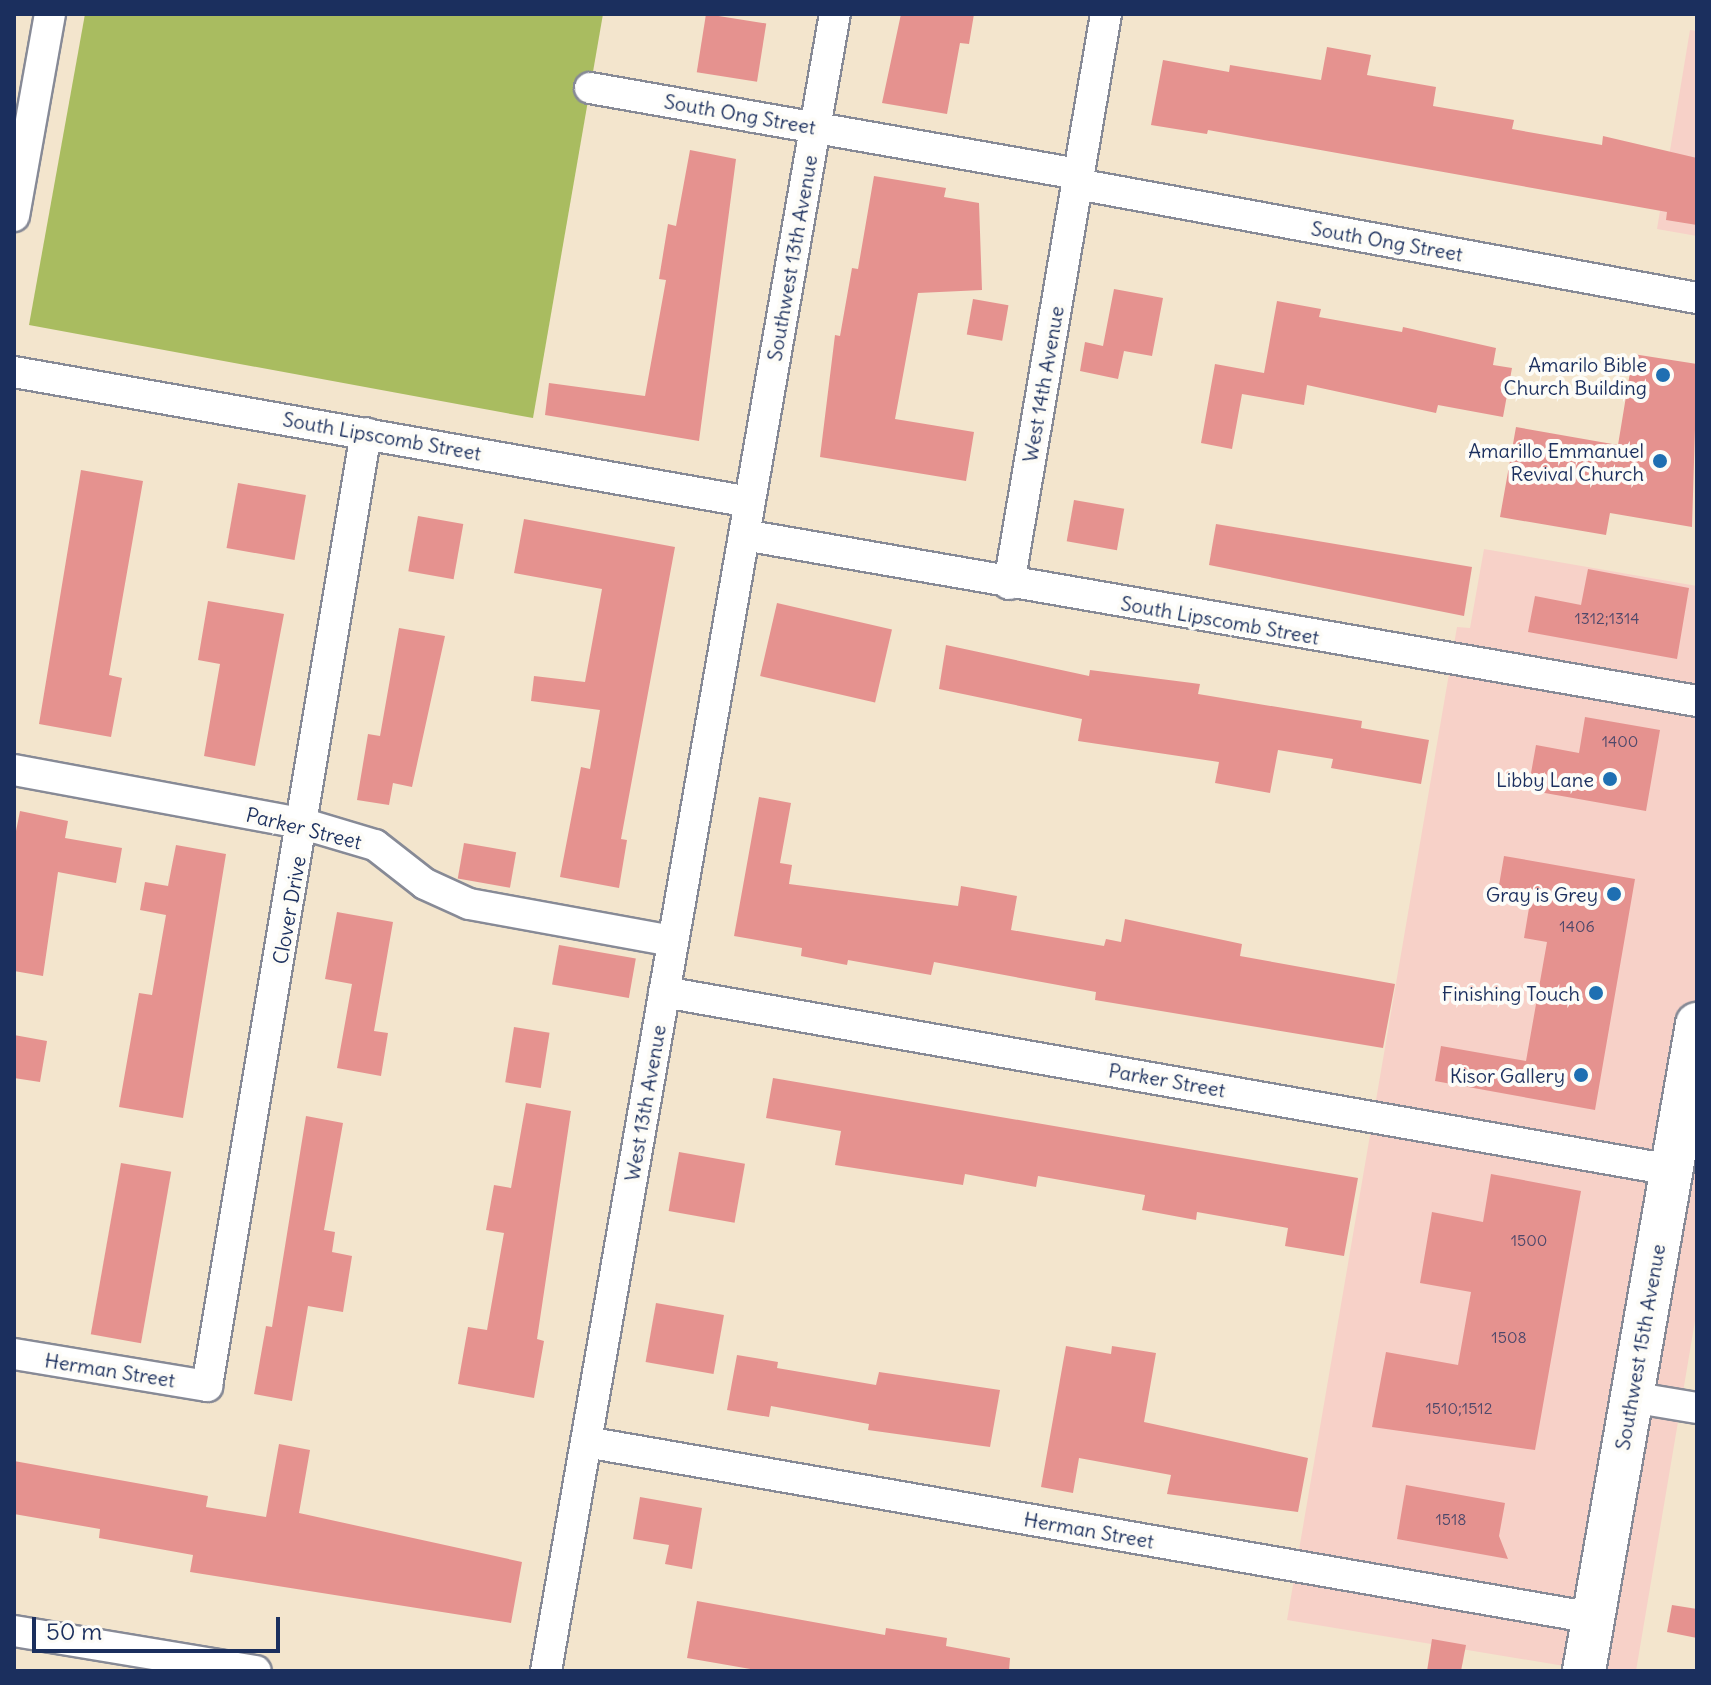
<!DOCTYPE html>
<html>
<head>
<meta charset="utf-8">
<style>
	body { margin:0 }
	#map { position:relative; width:1711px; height:1685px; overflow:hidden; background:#f3e5cd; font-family:Delius,sans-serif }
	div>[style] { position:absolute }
	.built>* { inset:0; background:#f7d1c8 }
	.green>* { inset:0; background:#a9bc60 }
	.building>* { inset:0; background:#e5928f; transform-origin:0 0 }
	.roads { filter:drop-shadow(2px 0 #878a96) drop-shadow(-2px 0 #878a96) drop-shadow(0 2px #878a96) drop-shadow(0 -2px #878a96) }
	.minor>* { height:30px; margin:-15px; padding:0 15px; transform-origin:15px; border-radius:15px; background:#fff }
	.secondary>* { height:42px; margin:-21px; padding:0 21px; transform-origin:21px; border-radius:21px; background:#fff }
	.dots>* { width:22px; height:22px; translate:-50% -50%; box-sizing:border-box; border:4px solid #fdfcf7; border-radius:50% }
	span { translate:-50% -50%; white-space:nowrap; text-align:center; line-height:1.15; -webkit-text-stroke:8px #fdfcf7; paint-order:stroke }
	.number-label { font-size:16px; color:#4e486a }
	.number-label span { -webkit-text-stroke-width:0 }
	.street-label { font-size:20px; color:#1b2f5e }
	.poi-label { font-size:20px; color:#1b2f5e }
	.right { translate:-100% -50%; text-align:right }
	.frame { position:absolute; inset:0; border:16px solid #1b2f5e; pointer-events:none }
	.scale { position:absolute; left:32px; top:1617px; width:248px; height:36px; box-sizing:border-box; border:4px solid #1b2f5e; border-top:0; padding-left:10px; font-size:24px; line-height:28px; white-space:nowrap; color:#1b2f5e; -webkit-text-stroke:6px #fdfcf7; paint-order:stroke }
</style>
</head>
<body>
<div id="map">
	<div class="built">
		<div style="clip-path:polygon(1690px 30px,1697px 31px,1697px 236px,1657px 229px)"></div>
		<div style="clip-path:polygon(1484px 549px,1697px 586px,1697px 1309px,1636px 1671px,1594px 1671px,1287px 1620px,1457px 627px,1470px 628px)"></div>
	</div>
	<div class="green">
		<div style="clip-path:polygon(85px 14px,603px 14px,533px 418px,29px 325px)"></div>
	</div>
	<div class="building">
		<div style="left:706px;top:14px;width:61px;height:59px;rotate:9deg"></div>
		<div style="clip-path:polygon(901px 14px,974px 14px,969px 44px,960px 43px,947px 114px,882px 103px)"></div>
		<div style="clip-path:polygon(1327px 47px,1371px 55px,1367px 75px,1436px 87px,1433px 106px,1514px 120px,1512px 129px,1602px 145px,1603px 136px,1697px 158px,1697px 225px,1666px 220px,1667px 212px,1208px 130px,1207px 134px,1151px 125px,1163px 60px,1229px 72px,1230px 65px,1321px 80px)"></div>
		<div style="clip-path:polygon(690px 150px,736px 159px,699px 441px,545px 415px,549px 383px,645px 396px,666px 280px,659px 279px,668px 224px,676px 226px)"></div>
		<div style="clip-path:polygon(874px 176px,946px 188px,944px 197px,979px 203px,982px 290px,918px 293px,895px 419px,974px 432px,966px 481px,820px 457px,835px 335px,840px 336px,852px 268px,858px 269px)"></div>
		<div style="clip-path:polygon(1114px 289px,1163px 298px,1152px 356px,1124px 351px,1118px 379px,1080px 371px,1085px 342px,1103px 346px)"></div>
		<div style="left:973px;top:299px;width:36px;height:36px;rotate:10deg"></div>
		<div style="clip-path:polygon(1277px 301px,1321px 309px,1319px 317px,1402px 332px,1403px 327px,1496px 348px,1493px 365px,1512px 368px,1503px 417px,1438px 405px,1436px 413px,1307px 385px,1304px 405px,1242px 394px,1232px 449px,1201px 443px,1215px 364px,1264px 373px)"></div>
		<div style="clip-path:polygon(1633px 354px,1697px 364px,1692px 527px,1610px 513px,1606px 535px,1500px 517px,1516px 427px,1618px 445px)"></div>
		<div style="clip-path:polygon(81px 470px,143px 481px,109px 675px,122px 678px,111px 737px,39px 724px)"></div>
		<div style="left:238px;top:483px;width:69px;height:66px;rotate:10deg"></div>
		<div style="left:1074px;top:500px;width:51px;height:42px;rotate:10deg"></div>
		<div style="left:418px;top:516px;width:46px;height:56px;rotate:10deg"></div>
		<div style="clip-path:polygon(524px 519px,675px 547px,621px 839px,627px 840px,619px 888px,560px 877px,581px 767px,590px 769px,600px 710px,531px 701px,534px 676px,585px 682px,602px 589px,514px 573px)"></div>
		<div style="clip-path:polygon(1216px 524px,1472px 567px,1464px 616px,1209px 565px)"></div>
		<div style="clip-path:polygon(1588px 569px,1689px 588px,1677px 659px,1528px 632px,1535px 596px,1581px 605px)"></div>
		<div style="clip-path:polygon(208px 601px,284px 614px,255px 766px,204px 756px,220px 664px,198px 660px)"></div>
		<div style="left:777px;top:603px;width:118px;height:75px;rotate:13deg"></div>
		<div style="clip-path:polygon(399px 628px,445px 636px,412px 787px,393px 783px,389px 805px,357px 800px,368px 734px,380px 736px)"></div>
		<div style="clip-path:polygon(946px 645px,1089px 676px,1090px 670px,1200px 684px,1198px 694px,1362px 721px,1361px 728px,1429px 740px,1421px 784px,1331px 768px,1333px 759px,1278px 750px,1270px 793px,1215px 783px,1219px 762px,1078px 741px,1082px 719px,939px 689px)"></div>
		<div style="clip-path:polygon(1585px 717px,1660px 730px,1646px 811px,1528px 790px,1536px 745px,1579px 753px)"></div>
		<div style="clip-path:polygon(759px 797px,791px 803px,780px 863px,792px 865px,789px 884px,958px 906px,961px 886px,1017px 896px,1011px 930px,1104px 946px,1106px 939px,1121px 942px,1125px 919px,1242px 944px,1240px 956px,1395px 984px,1383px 1048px,1095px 1000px,1096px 992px,934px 962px,931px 975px,848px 960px,847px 965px,801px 956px,802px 948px,734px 936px)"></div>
		<div style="clip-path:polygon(20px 811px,68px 821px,65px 838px,122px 848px,116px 883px,58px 872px,43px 976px,14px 971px,14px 841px)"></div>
		<div style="left:464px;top:843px;width:53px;height:36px;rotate:10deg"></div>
		<div style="clip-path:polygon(176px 845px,226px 854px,183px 1118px,119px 1107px,139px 993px,152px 995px,166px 915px,140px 910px,145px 882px,168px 886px)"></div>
		<div style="clip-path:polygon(1504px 856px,1635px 879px,1595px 1110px,1435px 1081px,1441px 1046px,1526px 1061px,1547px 942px,1524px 938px,1531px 896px,1498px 891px)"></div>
		<div style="clip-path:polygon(337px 912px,393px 922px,374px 1031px,388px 1033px,381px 1076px,337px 1068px,352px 984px,325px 979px)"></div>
		<div style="left:559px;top:945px;width:78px;height:40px;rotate:10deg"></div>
		<div style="left:514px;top:1027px;width:36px;height:56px;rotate:9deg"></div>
		<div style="clip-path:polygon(14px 1035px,47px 1041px,40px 1082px,14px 1078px)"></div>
		<div style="clip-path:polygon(773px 1078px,1358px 1178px,1344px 1256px,1285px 1246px,1288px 1228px,1197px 1212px,1196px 1220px,1142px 1210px,1145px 1195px,1038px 1176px,1036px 1187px,965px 1174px,963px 1185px,835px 1165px,841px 1131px,766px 1118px)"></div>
		<div style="clip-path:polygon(526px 1103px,571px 1111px,537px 1339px,544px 1341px,534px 1398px,458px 1384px,468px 1327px,487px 1330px,504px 1233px,486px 1230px,494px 1185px,511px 1188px)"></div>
		<div style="clip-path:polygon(306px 1116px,343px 1123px,324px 1230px,335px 1232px,332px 1252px,352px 1256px,343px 1312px,308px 1306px,292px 1401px,254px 1394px,266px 1326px,272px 1327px)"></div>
		<div style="left:679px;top:1152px;width:67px;height:60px;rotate:10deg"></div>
		<div style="left:121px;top:1163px;width:51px;height:174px;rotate:10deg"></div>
		<div style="clip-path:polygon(1491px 1174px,1581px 1191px,1535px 1450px,1372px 1427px,1386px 1352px,1458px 1365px,1471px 1292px,1420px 1283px,1432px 1212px,1483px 1222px)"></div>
		<div style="left:656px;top:1303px;width:69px;height:60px;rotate:10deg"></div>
		<div style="clip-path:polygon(1066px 1346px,1111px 1354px,1112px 1346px,1156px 1353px,1144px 1422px,1308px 1458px,1298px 1512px,1167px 1494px,1171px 1475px,1079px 1458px,1073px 1493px,1041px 1487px)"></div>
		<div style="clip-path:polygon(737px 1355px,778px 1362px,777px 1368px,876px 1385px,879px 1372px,1000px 1390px,990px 1447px,868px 1430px,869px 1424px,771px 1406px,769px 1417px,727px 1410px)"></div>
		<div style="clip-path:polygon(279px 1444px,310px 1450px,299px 1513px,522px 1562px,511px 1623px,190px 1572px,193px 1555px,99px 1538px,100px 1529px,14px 1514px,14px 1461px,208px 1496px,206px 1507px,266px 1517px)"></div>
		<div style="clip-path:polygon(1406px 1485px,1505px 1503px,1499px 1536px,1508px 1559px,1397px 1539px)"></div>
		<div style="clip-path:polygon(640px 1497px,702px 1508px,692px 1569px,665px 1564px,669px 1545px,633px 1539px)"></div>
		<div style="clip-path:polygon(697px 1601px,885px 1635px,886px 1628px,947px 1638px,946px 1646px,1010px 1658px,1009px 1671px,762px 1671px,687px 1658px)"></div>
		<div style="clip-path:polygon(1672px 1605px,1697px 1609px,1697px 1638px,1667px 1632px)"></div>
		<div style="clip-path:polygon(1432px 1639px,1466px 1645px,1461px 1671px,1427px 1671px)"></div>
	</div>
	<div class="roads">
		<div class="minor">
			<div style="left:590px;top:88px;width:497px;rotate:10deg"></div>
			<div style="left:1077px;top:184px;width:630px;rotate:10.42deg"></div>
			<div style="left:14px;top:216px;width:205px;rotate:-79.9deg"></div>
			<div style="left:14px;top:372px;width:747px;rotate:10.02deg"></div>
			<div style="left:744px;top:535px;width:967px;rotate:9.88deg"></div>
			<div style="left:1009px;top:584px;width:578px;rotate:-80.34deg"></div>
			<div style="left:14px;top:770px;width:295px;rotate:10.5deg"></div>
			<div style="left:304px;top:824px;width:74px;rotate:16.5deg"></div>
			<div style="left:375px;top:845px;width:63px;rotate:38deg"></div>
			<div style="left:425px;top:884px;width:48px;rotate:24.4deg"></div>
			<div style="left:469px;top:904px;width:207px;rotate:10.3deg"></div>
			<div style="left:664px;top:992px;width:1023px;rotate:10.02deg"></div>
			<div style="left:14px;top:1354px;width:196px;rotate:9.4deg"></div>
			<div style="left:207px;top:1386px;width:966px;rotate:-80.53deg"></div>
			<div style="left:1631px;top:1397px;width:67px;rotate:9.5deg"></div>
			<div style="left:586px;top:1442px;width:1022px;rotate:9.91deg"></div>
			<div style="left:14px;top:1631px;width:245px;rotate:9.4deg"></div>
			<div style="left:546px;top:1671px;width:1682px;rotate:-80.11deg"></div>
		</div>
		<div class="secondary">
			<div style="left:1584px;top:1671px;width:657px;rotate:-80.09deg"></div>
		</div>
	</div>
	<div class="dots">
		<div style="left:1663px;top:375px;background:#1f6fb2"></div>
		<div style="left:1660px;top:461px;background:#1f6fb2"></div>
		<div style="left:1610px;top:779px;background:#1f6fb2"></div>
		<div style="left:1614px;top:894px;background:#1f6fb2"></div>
		<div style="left:1596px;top:993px;background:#1f6fb2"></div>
		<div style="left:1581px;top:1075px;background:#1f6fb2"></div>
	</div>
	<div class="number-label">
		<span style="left:1607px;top:618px">1312;1314</span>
		<span style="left:1620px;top:741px">1400</span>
		<span style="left:1577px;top:926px">1406</span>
		<span style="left:1529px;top:1240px">1500</span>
		<span style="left:1509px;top:1337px">1508</span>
		<span style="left:1459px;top:1408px">1510;1512</span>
		<span style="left:1451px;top:1519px">1518</span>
	</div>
	<div class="street-label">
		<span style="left:740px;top:114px;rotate:10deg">South Ong Street</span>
		<span style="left:1387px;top:241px;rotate:10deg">South Ong Street</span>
		<span style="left:792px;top:258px;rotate:-80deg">Southwest 13th Avenue</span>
		<span style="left:1043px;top:384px;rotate:-80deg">West 14th Avenue</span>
		<span style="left:382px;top:436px;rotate:10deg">South Lipscomb Street</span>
		<span style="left:1220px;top:620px;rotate:10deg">South Lipscomb Street</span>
		<span style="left:304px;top:828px;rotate:14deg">Parker Street</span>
		<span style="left:289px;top:910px;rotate:-80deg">Clover Drive</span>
		<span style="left:1167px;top:1080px;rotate:10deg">Parker Street</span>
		<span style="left:645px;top:1103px;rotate:-80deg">West 13th Avenue</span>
		<span style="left:1640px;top:1347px;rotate:-80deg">Southwest 15th Avenue</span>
		<span style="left:110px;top:1370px;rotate:9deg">Herman Street</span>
		<span style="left:1089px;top:1530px;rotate:10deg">Herman Street</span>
	</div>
	<div class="poi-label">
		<span class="right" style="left:1647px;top:376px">Amarilo Bible<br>Church Building</span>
		<span class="right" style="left:1644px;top:462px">Amarillo Emmanuel<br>Revival Church</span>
		<span class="right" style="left:1594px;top:779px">Libby Lane</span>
		<span class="right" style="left:1598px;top:894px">Gray is Grey</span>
		<span class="right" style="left:1580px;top:993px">Finishing Touch</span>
		<span class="right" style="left:1565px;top:1075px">Kisor Gallery</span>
	</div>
	<div class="frame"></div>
	<div class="scale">50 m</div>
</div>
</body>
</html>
